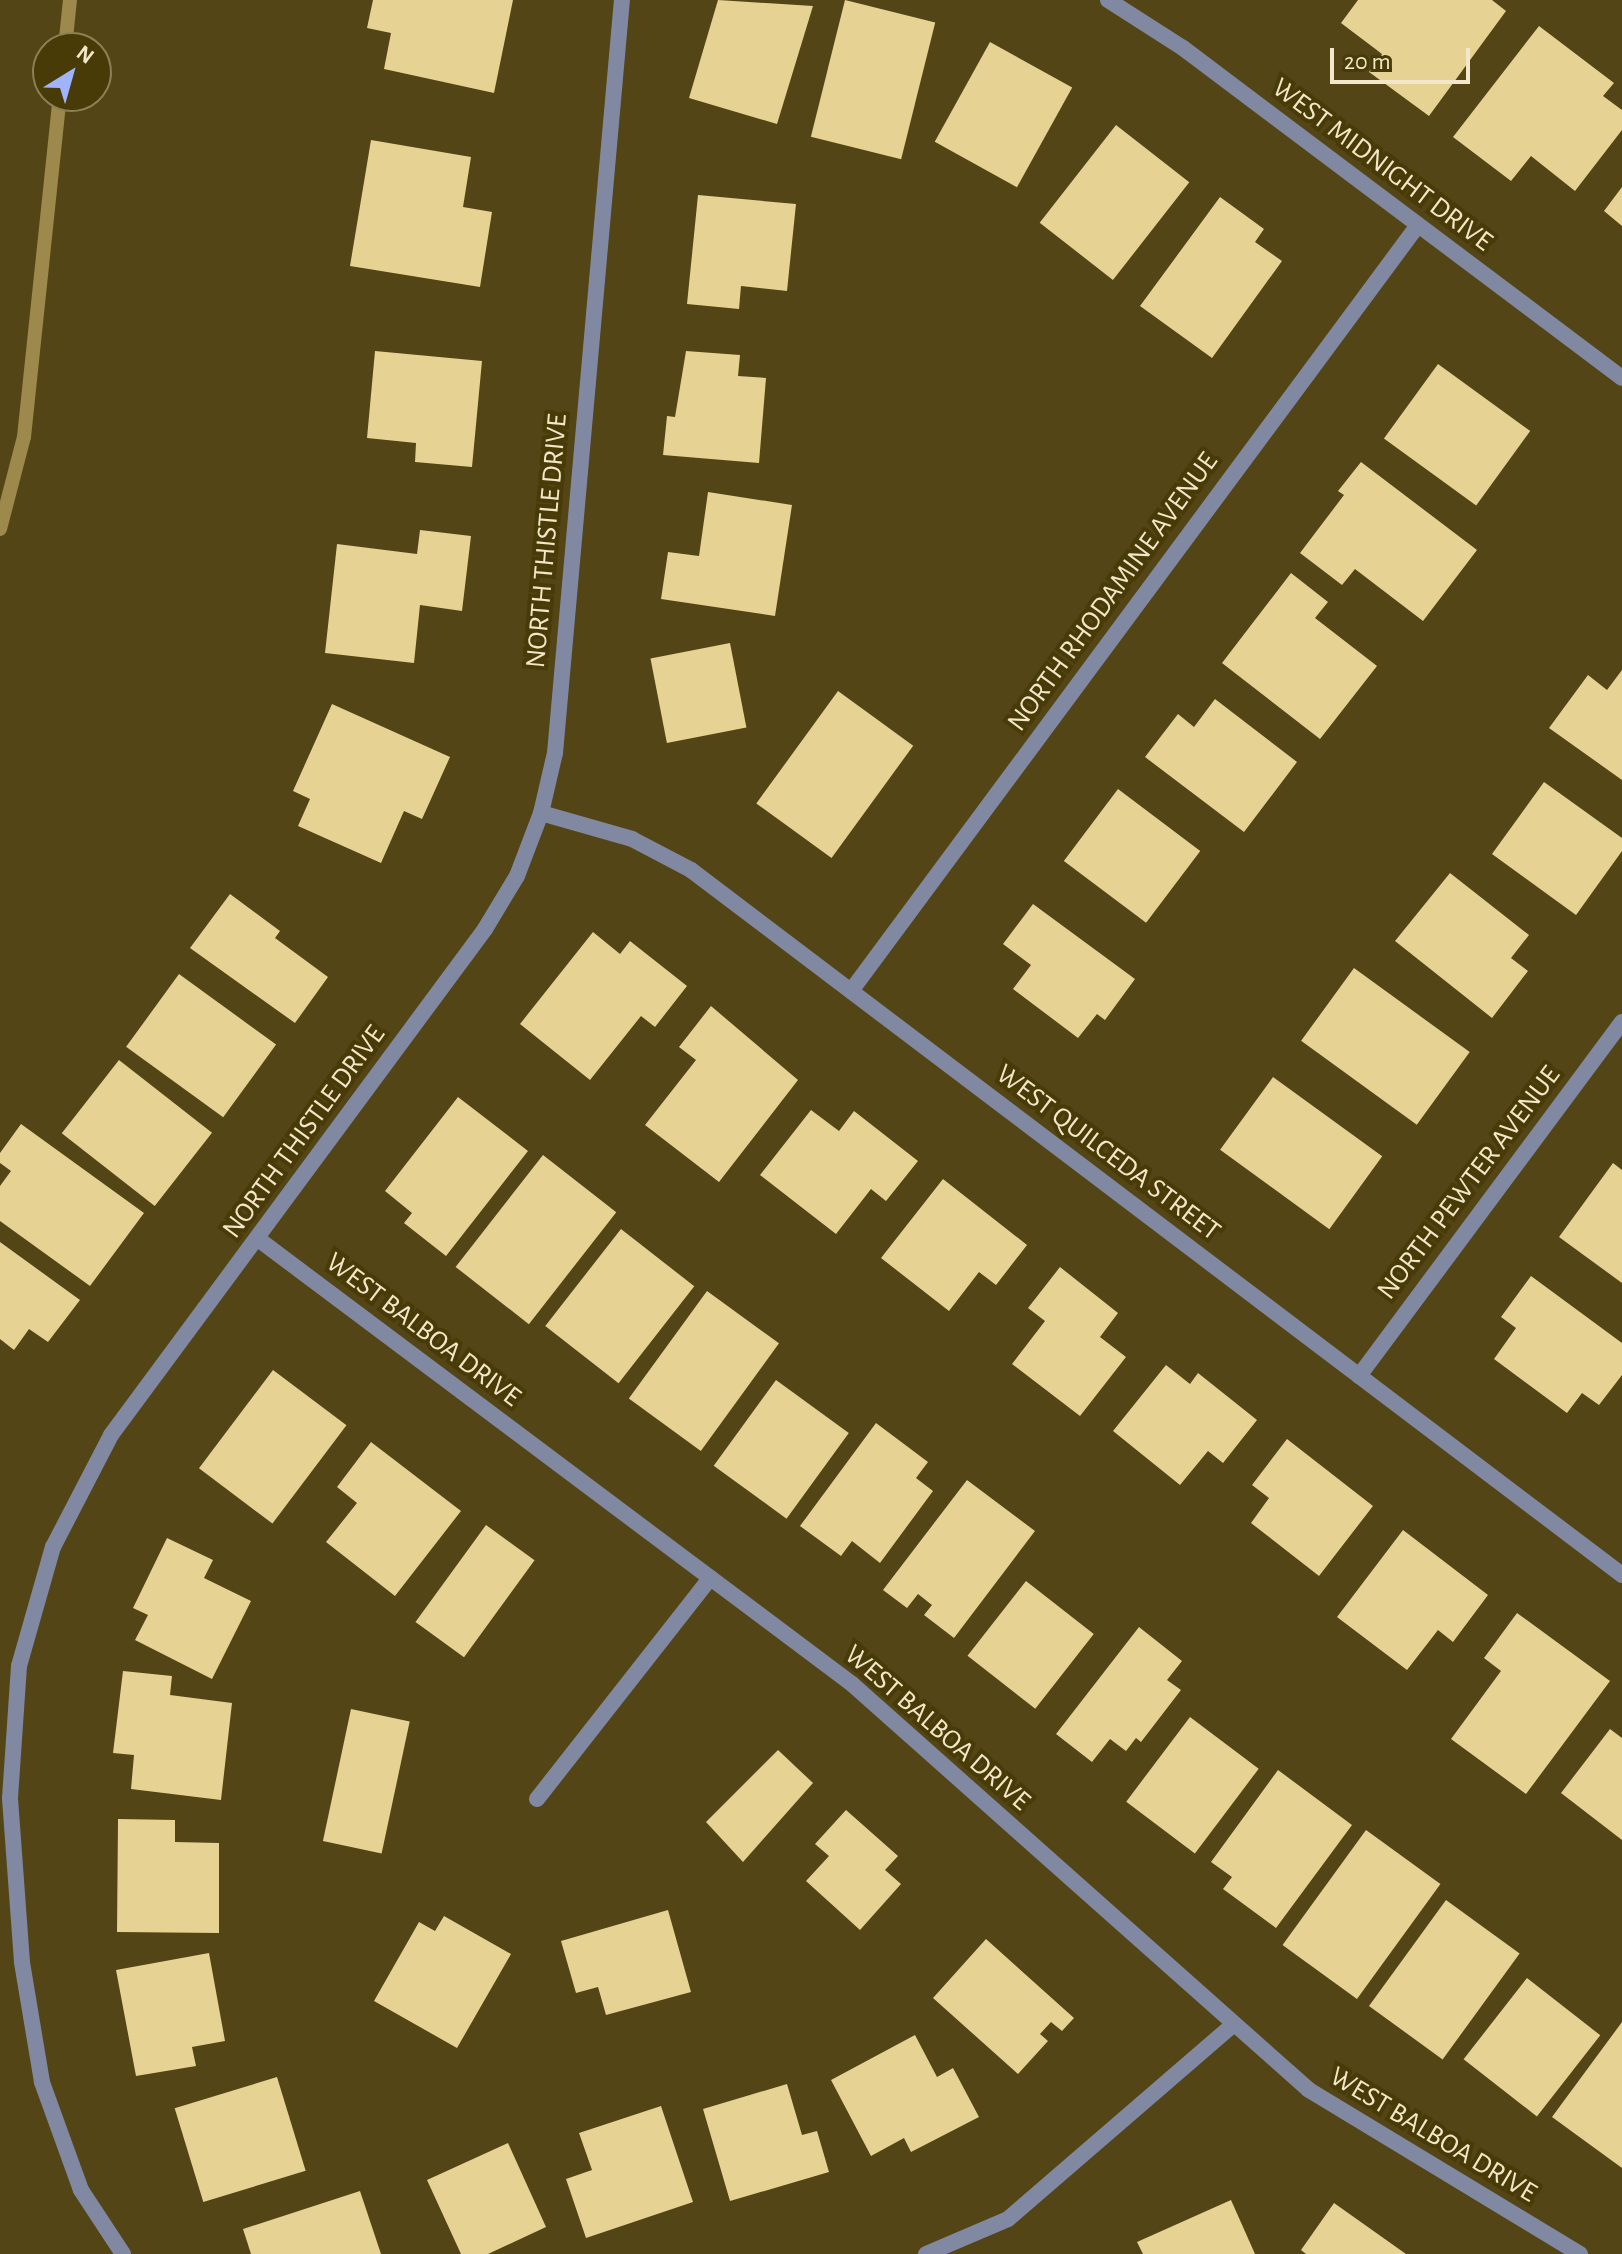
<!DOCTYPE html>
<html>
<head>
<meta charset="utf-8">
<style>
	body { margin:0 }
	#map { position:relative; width:1622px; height:2254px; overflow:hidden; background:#534515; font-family:"Alegreya Sans",sans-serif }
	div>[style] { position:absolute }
	.stream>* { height:14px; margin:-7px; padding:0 7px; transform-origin:7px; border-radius:7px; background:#9c894b }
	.building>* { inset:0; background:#e6d292; transform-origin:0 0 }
	.street>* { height:16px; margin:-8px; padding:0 8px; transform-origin:8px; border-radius:8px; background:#8188a1 }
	span { translate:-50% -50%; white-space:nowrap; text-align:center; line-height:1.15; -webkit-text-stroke:8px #483b07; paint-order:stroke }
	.street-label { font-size:28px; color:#f2e8c9 }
	.north { position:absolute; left:32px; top:32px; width:80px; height:80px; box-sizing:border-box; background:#483b07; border:2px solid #8c8055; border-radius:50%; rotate:37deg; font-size:22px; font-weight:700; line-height:32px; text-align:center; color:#f2e8c9 }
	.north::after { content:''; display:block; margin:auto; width:28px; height:36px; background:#a0b3fd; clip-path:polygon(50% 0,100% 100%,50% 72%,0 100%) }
	.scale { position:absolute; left:1330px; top:48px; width:140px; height:36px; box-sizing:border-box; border:4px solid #f2e8c9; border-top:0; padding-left:10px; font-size:24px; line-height:28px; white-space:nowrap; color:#f2e8c9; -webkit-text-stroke:6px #483b07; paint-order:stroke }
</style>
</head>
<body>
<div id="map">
	<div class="stream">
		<div style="left:65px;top:48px;width:48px;rotate:-84.1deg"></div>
		<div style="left:0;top:529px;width:95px;rotate:-75.4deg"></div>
		<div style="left:24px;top:437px;width:343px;rotate:-84deg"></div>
	</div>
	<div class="building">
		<div style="clip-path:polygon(373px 0,513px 0,494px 93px,384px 69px,391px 33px,367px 28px)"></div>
		<div style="clip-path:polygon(718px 0,813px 6px,777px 124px,689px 98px)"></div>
		<div style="left:845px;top:0;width:93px;height:141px;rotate:14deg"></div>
		<div style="clip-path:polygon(1358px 0,1492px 0,1506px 11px,1429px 116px,1369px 72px,1382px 54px,1341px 23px)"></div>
		<div style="clip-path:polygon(1539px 26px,1614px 83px,1603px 96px,1622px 110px,1622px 130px,1575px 191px,1531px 156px,1511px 181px,1453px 137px)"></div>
		<div style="left:990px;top:42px;width:94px;height:114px;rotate:29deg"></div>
		<div style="left:1116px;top:125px;width:93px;height:124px;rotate:38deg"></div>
		<div style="clip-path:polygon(371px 140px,471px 157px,463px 207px,492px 212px,480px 287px,350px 266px)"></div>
		<div style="clip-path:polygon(1622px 187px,1622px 226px,1604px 211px)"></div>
		<div style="clip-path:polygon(698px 195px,796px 204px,787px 291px,741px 286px,739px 309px,687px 304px)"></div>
		<div style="clip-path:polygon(1220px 197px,1264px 229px,1255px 242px,1282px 261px,1212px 358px,1140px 306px)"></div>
		<div style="clip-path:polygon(375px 351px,482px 361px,472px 467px,415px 462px,416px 443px,367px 438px)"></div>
		<div style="clip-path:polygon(686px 351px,740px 355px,738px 376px,766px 378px,759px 463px,663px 455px,667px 416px,675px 417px)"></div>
		<div style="left:1438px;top:364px;width:114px;height:92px;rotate:36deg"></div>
		<div style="clip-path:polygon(1361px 462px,1477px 550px,1423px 621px,1355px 569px,1342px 585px,1300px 553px,1344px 495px,1338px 491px)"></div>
		<div style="clip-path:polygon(708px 492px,792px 505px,775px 616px,661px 599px,668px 552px,699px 556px)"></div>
		<div style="clip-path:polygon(420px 530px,471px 536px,462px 611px,420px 605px,414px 663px,325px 653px,337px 544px,417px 554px)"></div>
		<div style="clip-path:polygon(1291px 573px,1328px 602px,1315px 618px,1377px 666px,1320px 739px,1222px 663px)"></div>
		<div style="left:730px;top:643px;width:86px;height:81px;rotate:79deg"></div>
		<div style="clip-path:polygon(1622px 670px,1622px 780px,1549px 728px,1588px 675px,1607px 690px)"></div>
		<div style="left:838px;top:691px;width:93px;height:139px;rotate:36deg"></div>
		<div style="clip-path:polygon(1215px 699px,1297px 762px,1244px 832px,1145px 757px,1178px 714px,1194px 727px)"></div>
		<div style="clip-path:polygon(332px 704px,450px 757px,422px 819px,404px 811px,381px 863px,298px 826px,310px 799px,293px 791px)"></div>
		<div style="clip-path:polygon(1544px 782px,1622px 838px,1622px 851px,1576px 915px,1492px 854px)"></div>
		<div style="left:1118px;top:789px;width:103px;height:90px;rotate:37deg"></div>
		<div style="clip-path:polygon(1450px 873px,1529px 935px,1511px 958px,1528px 971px,1492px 1018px,1395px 941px)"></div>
		<div style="clip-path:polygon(230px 894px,280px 931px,275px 938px,328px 977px,295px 1023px,190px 948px)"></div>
		<div style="clip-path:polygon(1033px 904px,1135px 979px,1105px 1020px,1097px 1014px,1078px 1038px,1013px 989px,1031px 965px,1003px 944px)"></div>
		<div style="clip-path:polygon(593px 932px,620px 954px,630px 941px,687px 986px,655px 1027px,641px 1016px,590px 1080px,520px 1024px)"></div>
		<div style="left:1354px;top:968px;width:143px;height:90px;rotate:36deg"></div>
		<div style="left:179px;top:974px;width:120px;height:90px;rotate:36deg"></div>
		<div style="clip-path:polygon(711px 1006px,798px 1080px,719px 1182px,645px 1125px,696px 1060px,679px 1047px)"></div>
		<div style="left:119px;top:1060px;width:118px;height:93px;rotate:38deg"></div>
		<div style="left:1273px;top:1077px;width:135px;height:90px;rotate:36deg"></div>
		<div style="clip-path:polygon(458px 1097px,528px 1151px,446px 1256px,404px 1223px,412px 1213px,385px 1191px)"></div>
		<div style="clip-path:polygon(811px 1110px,839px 1131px,854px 1111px,918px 1161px,886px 1201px,871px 1189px,836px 1234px,760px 1175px)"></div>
		<div style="clip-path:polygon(21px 1124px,144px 1213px,90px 1286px,0 1221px,0 1186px,11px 1171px,0 1163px,0 1153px)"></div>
		<div style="left:543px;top:1155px;width:93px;height:142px;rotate:38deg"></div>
		<div style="clip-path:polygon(1613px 1163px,1622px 1170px,1622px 1283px,1559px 1237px)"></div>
		<div style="clip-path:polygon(943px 1179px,1027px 1245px,996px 1285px,979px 1272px,949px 1311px,881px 1258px)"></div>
		<div style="left:621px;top:1229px;width:93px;height:123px;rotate:38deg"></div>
		<div style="clip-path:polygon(0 1242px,80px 1300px,48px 1342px,29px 1329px,14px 1350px,0 1339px)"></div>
		<div style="clip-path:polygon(1060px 1267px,1118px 1313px,1100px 1337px,1126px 1357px,1080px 1416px,1012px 1364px,1045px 1321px,1028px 1308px)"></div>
		<div style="clip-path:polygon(1531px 1276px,1622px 1343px,1622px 1375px,1599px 1405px,1582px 1393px,1567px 1413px,1494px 1359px,1516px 1328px,1501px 1317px)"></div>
		<div style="left:707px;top:1291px;width:89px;height:133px;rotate:36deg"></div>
		<div style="clip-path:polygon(1166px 1365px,1190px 1384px,1198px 1373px,1257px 1420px,1223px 1463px,1208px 1451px,1180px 1485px,1113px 1431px)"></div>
		<div style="left:273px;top:1370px;width:92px;height:123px;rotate:37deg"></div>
		<div style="left:776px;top:1380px;width:90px;height:106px;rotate:36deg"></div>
		<div style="clip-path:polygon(876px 1423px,928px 1462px,916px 1478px,933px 1491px,880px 1563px,852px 1541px,841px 1556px,800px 1526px)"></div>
		<div style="clip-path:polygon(1287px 1439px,1373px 1506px,1319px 1576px,1251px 1523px,1269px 1498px,1252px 1485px)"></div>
		<div style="clip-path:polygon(371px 1442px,461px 1511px,395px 1596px,326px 1542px,357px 1503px,337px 1487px)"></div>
		<div style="clip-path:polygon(967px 1480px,1035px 1531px,954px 1638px,924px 1615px,932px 1605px,918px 1594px,907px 1608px,883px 1590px)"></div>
		<div style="left:486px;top:1525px;width:60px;height:120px;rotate:36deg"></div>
		<div style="clip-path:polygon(1403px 1530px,1488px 1595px,1453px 1642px,1438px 1630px,1407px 1670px,1337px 1617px)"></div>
		<div style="clip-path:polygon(167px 1538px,213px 1560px,204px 1578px,251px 1601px,212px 1679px,135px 1640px,148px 1615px,133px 1608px)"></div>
		<div style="left:1026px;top:1581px;width:86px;height:95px;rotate:38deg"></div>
		<div style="clip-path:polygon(1517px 1613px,1610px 1681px,1526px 1794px,1451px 1739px,1501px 1671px,1484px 1658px)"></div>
		<div style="clip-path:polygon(1139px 1627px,1182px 1661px,1167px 1680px,1181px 1690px,1141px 1742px,1136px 1738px,1126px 1751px,1110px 1739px,1092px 1762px,1056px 1734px)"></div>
		<div style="clip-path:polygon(123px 1671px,172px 1676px,170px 1695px,232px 1703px,221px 1800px,131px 1789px,134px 1755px,113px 1753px)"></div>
		<div style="left:351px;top:1709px;width:60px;height:135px;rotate:12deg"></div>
		<div style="left:1190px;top:1717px;width:86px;height:106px;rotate:37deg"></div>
		<div style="clip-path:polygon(1610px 1729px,1622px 1738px,1622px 1840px,1561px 1793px)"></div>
		<div style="clip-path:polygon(778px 1750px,813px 1783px,743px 1862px,706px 1822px)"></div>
		<div style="clip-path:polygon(1278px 1770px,1352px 1825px,1276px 1928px,1223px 1889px,1232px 1877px,1211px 1862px)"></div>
		<div style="clip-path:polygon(846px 1810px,898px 1856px,885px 1870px,901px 1884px,860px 1930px,806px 1881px,829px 1856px,815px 1844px)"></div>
		<div style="clip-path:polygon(118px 1819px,175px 1820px,175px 1842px,219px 1843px,219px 1933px,117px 1932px)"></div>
		<div style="left:1366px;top:1830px;width:92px;height:142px;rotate:36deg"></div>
		<div style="left:1446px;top:1900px;width:91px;height:131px;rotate:36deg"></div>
		<div style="clip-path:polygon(668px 1910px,691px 1992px,606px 2015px,598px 1987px,576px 1993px,561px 1941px)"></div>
		<div style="clip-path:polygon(444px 1916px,511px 1954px,457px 2048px,374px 2001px,419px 1922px,435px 1931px)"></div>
		<div style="clip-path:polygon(986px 1939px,1074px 2018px,1062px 2031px,1051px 2022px,1040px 2034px,1048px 2041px,1018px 2074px,933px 1998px)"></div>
		<div style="clip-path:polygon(209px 1953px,225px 2041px,192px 2047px,196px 2066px,136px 2076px,116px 1970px)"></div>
		<div style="left:1527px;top:1978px;width:93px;height:103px;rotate:38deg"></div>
		<div style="clip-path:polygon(1622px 2022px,1622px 2168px,1552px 2117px)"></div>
		<div style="clip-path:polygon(915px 2035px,937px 2077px,953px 2068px,979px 2117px,911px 2152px,904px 2138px,871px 2156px,831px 2080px)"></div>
		<div style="left:277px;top:2077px;width:98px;height:107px;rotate:73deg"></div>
		<div style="clip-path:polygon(787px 2084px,802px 2135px,817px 2131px,829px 2172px,730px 2201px,703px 2109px)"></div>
		<div style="clip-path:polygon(661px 2106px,693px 2202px,586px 2238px,566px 2179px,592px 2170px,579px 2133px)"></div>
		<div style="clip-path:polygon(508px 2143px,546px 2227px,488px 2254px,461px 2254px,427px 2180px)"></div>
		<div style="clip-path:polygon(360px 2191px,381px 2254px,251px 2254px,243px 2229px)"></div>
		<div style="clip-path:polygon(1231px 2200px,1255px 2254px,1143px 2254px,1137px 2242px)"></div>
		<div style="clip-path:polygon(1334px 2203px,1406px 2254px,1306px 2254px,1301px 2250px)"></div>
	</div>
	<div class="street">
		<div style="left:1108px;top:0;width:89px;rotate:32.6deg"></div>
		<div style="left:1183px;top:48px;width:549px;rotate:36.93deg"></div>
		<div style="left:541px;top:813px;width:95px;rotate:15.9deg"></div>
		<div style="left:632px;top:839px;width:67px;rotate:27.7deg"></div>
		<div style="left:691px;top:870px;width:1168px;rotate:37.13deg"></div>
		<div style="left:851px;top:991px;width:953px;rotate:-53.49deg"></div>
		<div style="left:258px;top:1239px;width:742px;rotate:36.84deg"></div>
		<div style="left:852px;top:1684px;width:611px;rotate:41.62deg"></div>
		<div style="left:1309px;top:2090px;width:317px;rotate:31.2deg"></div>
		<div style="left:1359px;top:1376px;width:441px;rotate:-53.4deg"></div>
		<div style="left:537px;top:1799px;width:281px;rotate:-51.9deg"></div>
		<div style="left:123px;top:2254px;width:77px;rotate:-123.3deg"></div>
		<div style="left:81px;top:2190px;width:115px;rotate:-109.9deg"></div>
		<div style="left:42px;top:2082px;width:122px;rotate:-99.5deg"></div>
		<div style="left:22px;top:1962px;width:164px;rotate:-94.2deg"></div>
		<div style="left:10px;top:1798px;width:132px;rotate:-86.1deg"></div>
		<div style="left:19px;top:1666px;width:124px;rotate:-74.1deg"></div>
		<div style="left:53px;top:1547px;width:126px;rotate:-62.6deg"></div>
		<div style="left:111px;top:1435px;width:629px;rotate:-53.53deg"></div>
		<div style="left:485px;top:929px;width:62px;rotate:-58.9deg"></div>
		<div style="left:517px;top:876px;width:67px;rotate:-69.1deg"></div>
		<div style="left:541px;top:813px;width:62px;rotate:-76.9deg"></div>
		<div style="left:555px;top:753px;width:756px;rotate:-84.92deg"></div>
		<div style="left:926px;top:2254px;width:89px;rotate:-23.1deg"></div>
		<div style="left:1008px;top:2219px;width:297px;rotate:-40.8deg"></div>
	</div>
	<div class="street-label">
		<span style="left:1382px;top:165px;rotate:37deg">WEST MIDNIGHT DRIVE</span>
		<span style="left:547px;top:541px;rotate:-85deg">NORTH THISTLE DRIVE</span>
		<span style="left:1113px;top:592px;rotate:-54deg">NORTH RHODAMINE AVENUE</span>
		<span style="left:304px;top:1132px;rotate:-54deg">NORTH THISTLE DRIVE</span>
		<span style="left:1108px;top:1153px;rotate:37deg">WEST QUILCEDA STREET</span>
		<span style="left:1469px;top:1183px;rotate:-53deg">NORTH PEWTER AVENUE</span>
		<span style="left:423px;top:1330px;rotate:37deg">WEST BALBOA DRIVE</span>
		<span style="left:937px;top:1728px;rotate:41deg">WEST BALBOA DRIVE</span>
		<span style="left:1433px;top:2135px;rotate:31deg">WEST BALBOA DRIVE</span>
	</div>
	<div class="north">N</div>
	<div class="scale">20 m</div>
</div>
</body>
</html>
